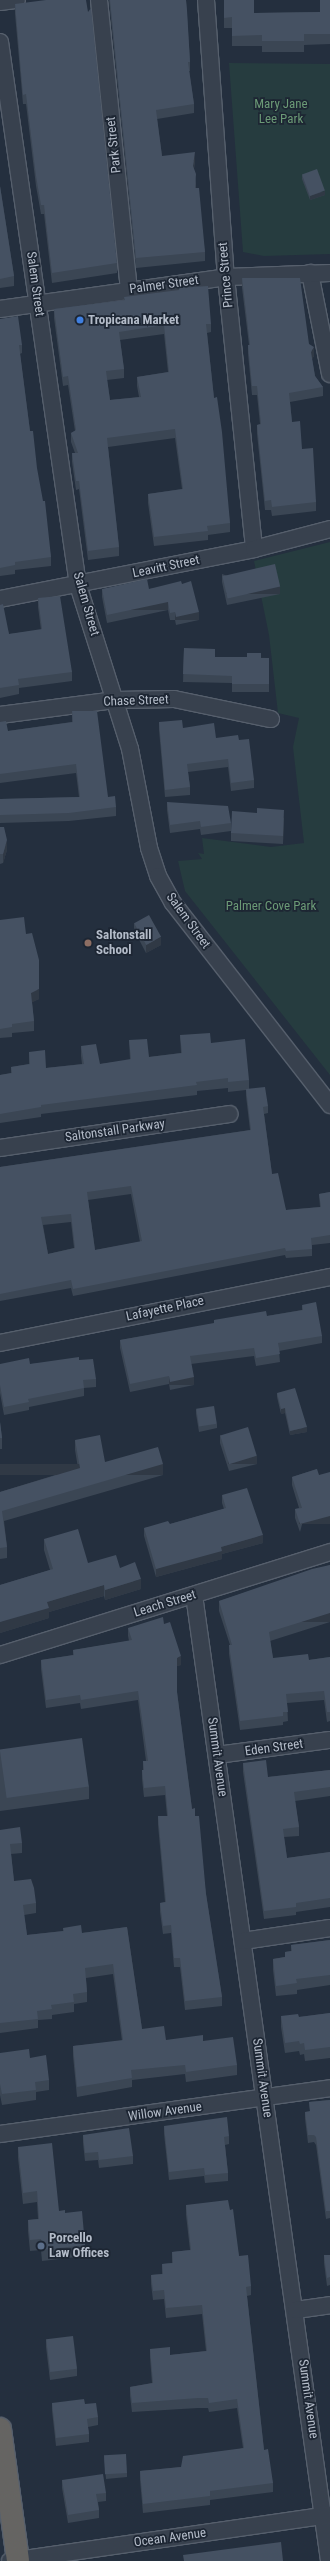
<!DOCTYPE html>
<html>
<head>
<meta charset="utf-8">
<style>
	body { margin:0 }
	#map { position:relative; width:330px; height:2561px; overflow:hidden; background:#242f3e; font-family:"Roboto Condensed",sans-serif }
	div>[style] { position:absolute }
	.green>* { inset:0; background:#263c3f }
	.roads { filter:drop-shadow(1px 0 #565f6c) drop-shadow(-1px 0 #565f6c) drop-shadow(0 1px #565f6c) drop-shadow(0 -1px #565f6c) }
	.minor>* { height:16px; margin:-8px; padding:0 8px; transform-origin:8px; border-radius:8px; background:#38414e }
	.trunk>* { height:22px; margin:-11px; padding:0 11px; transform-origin:11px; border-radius:11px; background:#656462 }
	.wall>* { inset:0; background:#3b4654 }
	.shaded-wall>* { inset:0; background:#303945; transform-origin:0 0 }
	.building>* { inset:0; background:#455162; transform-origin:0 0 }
	.dots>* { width:11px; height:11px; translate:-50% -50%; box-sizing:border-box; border:2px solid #1d2633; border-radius:50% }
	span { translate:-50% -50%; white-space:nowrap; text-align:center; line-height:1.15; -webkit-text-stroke:3.5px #1d2633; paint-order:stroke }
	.park-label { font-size:13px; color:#6b9a76 }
	.street-label { font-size:13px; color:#b4bcc9 }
	.poi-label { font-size:13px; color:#b4bcc9; font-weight:700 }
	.left { translate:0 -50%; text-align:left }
</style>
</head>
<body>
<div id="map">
	<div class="green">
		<div style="clip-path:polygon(229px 63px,330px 64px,330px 254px,264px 256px,243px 252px)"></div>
		<div style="clip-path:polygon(330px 542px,330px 1075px,185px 891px,178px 861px,202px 859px,198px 853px,204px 854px,202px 838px,271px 847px,304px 843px,293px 747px,299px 718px,278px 713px,269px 635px,254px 561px)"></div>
	</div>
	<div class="roads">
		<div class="minor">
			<div style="left:99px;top:0;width:292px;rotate:84.1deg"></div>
			<div style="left:206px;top:0;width:278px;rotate:85.9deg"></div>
			<div style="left:226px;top:277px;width:273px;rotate:84.1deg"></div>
			<div style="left:0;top:2px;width:17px;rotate:-7deg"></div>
			<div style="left:0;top:42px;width:549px;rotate:81.83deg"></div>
			<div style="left:78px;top:585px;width:172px;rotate:72.4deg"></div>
			<div style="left:130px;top:749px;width:101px;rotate:79.1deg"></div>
			<div style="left:149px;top:848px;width:29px;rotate:72deg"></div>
			<div style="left:158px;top:876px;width:31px;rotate:61deg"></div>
			<div style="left:173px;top:903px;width:256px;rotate:52.1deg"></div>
			<div style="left:310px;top:273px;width:103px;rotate:78.8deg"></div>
			<div style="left:0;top:309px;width:229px;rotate:-8deg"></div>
			<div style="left:227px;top:277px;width:103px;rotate:-2.2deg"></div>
			<div style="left:0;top:599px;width:259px;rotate:-11.1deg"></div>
			<div style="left:254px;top:549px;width:79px;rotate:-14.7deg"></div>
			<div style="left:0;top:715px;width:117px;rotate:-7.4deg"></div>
			<div style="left:116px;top:700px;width:58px;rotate:-1deg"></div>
			<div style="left:174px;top:699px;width:99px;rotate:11.7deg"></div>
			<div style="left:0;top:1148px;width:232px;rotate:-8.4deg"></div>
			<div style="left:0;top:1343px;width:337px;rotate:-11.3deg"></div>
			<div style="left:194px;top:1595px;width:975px;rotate:82.04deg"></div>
			<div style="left:0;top:1655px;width:346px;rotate:-17.3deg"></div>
			<div style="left:217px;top:1755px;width:114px;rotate:-7.6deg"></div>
			<div style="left:243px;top:1941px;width:88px;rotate:-8.5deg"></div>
			<div style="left:0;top:2134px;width:333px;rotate:-7.9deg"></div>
			<div style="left:296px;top:2310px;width:34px;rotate:-8deg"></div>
			<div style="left:10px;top:2561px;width:323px;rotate:-8.2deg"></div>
		</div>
		<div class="trunk">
			<div style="left:0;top:2429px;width:133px;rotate:82.2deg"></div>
		</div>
	</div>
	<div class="wall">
		<div style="clip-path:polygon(109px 0,186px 0,190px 62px,190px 71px,189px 71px,194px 104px,194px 113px,157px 119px,162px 156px,195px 161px,194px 169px,196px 183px,196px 188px,205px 252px,205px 261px,136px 268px)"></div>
		<div style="clip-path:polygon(224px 0,254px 13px,320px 12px,330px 0,330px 44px,304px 45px,304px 52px,262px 52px,262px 46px,232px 46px,232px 28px,224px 28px)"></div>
		<div style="clip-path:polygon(15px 4px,117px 263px,117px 273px,52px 283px,44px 214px,41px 214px,36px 186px,26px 104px,23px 104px,15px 14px)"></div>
		<div style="clip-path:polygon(302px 175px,325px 195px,310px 200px,302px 179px)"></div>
		<div style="clip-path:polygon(0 186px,14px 276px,14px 286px,0 288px)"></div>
		<div style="clip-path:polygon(242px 278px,309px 344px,314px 356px,312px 359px,315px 376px,323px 387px,323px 396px,290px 402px,292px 422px,302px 449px,316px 502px,316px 511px,272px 516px,271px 510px,265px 510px,257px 434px,257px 425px,260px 424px,257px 395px,252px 395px,248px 354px,248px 345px,249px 345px,242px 288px)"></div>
		<div style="clip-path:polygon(evenodd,124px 297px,211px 324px,211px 332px,207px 333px,214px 398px,230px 523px,230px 532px,208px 535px,208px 540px,154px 546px,148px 503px,148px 494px,182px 489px,175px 438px,108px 447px,119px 547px,119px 556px,88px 560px,79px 489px,76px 490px,72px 462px,72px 453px,75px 453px,71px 442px,71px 433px,75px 431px,68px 385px,63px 386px,54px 318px,54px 309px,124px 300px,124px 297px,164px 334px,168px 372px,137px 377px,137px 386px,139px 397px,110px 400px,107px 380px,124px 378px,124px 369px,120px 340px,164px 334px)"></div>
		<div style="clip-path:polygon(0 319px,22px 345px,22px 353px,20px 354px,30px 431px,51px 557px,51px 566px,15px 570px,15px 574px,0 576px)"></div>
		<div style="clip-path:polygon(222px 574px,280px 594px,227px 605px,222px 582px)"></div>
		<div style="clip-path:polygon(182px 584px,199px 620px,176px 625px,175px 620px,170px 620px,168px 610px,107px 623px,102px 597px,102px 589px,149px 589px)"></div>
		<div style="clip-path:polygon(38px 598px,72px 672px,72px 681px,19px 688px,19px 694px,0 698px,0 605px,9px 634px,41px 630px,38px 607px)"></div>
		<div style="clip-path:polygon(184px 648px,215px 657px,269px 658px,269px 692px,232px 692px,232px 683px,183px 682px)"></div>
		<div style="clip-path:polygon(72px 711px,108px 797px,116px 807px,116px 816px,69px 821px,0 823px,0 799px,79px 797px,76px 773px,0 783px,0 722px,8px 731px,72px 722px)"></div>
		<div style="clip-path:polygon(159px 722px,183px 728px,216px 738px,239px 740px,254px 780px,254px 788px,231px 791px,228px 767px,188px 772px,190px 787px,190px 795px,165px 797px,159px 730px)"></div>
		<div style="clip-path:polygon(167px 802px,231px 823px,231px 831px,201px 835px,200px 829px,170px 833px,167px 810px)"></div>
		<div style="clip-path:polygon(257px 813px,284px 818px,283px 844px,231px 841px,231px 833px)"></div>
		<div style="clip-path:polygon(0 827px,7px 850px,3px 863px,0 864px)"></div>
		<div style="clip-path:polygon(0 920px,26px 934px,39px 999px,32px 1002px,34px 1021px,34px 1031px,12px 1033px,12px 1037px,0 1038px)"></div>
		<div style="clip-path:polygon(134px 923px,161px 945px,146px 953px,134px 930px)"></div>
		<div style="clip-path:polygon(evenodd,180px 1035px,211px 1043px,249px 1080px,249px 1089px,268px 1106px,268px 1113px,264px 1114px,272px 1174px,286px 1210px,320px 1207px,319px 1194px,330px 1192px,330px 1243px,312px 1245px,312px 1256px,286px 1258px,285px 1255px,73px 1296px,71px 1288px,0 1301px,0 1167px,250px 1130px,246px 1096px,246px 1090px,228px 1092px,228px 1088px,197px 1091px,197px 1095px,41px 1114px,41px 1117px,0 1123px,0 1075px,11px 1073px,11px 1067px,29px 1064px,29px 1052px,46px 1068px,82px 1064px,81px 1056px,81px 1046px,100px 1064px,130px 1060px,129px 1040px,149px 1057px,181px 1053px,180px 1035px,131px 1194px,140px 1242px,95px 1250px,88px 1200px,131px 1194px,180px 1035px,71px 1222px,74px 1248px,48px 1254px,43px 1225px,71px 1222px)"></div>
		<div style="clip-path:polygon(302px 1305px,322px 1336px,322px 1343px,279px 1351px,280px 1362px,256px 1366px,254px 1356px,191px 1364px,194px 1385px,170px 1390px,169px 1384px,130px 1392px,120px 1348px,120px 1340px,214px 1324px,214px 1320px,267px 1316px,302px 1310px)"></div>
		<div style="clip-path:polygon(79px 1360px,96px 1379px,96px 1387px,84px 1388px,84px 1396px,29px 1407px,29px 1410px,4px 1415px,0 1393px,0 1364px,30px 1364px)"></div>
		<div style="clip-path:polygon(277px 1393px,307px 1432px,290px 1435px,285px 1413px,281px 1414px,277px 1397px)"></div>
		<div style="clip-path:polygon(196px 1409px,217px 1424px,217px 1428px,199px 1432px,196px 1414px)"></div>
		<div style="clip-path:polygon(0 1422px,2px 1438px,2px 1449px,0 1449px)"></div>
		<div style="clip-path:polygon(220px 1435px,257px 1464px,229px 1471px,220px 1443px)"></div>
		<div style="clip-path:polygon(75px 1440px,105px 1462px,163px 1475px,4px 1521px,7px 1547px,7px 1558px,0 1559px,0 1492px,78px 1468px,75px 1450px)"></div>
		<div style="clip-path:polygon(317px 1469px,300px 1532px,295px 1518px,295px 1509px,299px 1508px,292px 1485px,292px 1477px)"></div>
		<div style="clip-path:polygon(222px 1495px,263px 1543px,222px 1554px,222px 1559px,156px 1577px,144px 1536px,144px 1528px,170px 1524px,224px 1509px,222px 1503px)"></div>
		<div style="clip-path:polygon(44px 1539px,88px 1563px,120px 1568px,141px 1589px,105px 1600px,104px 1596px,49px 1612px,49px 1618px,0 1633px,0 1585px,50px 1570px,44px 1550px)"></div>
		<div style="clip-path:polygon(330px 1565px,330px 1622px,270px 1641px,273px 1658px,309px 1660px,330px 1657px,330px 1721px,327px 1722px,324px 1700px,287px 1703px,288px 1721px,283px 1722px,283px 1725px,240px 1730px,229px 1654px,229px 1645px,230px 1645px,219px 1611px,219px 1601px)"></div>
		<div style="clip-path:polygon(164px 1624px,181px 1665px,177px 1666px,177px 1692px,192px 1809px,195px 1816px,206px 1894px,222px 1997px,222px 2006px,185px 2010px,180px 1967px,174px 1967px,171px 1933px,163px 1934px,160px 1912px,160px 1903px,165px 1902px,158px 1825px,158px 1816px,167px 1816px,165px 1795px,144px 1797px,142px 1779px,142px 1770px,143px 1770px,143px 1761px,146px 1761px,138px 1700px,81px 1709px,80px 1703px,46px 1708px,41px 1669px,41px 1660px,73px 1655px,73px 1650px,129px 1641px,128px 1636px,128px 1628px)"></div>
		<div style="clip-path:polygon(0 1750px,89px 1786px,89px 1799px,0 1811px)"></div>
		<div style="clip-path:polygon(243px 1763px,268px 1777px,330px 1770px,330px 1796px,295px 1801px,299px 1827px,299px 1836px,284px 1837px,287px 1858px,330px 1852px,330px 1907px,296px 1912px,296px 1915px,264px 1919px,243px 1772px)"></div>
		<div style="clip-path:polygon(0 1830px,22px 1843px,22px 1853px,11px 1854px,14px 1881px,36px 1903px,36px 1913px,24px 1915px,27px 1935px,63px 1931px,63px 1928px,82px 1933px,127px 1927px,142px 2029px,166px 2040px,203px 2041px,237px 2065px,237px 2075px,186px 2082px,185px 2074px,132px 2080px,132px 2087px,77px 2097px,73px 2056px,73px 2046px,122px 2041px,113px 1974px,86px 1978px,87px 1992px,87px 2002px,74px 2004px,74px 2012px,52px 2015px,52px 2019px,38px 2020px,38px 2028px,0 2033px)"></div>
		<div style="clip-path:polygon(330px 1940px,330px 1985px,297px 1990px,297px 1994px,276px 1996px,273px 1970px,273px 1959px,285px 1957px,285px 1952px,291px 1951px,291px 1945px)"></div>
		<div style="clip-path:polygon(330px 2013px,330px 2058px,305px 2061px,304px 2054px,300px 2055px,299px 2051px,285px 2053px,281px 2027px,281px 2016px,299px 2017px)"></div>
		<div style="clip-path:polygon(0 2053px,30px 2058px,49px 2080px,49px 2090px,36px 2092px,36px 2100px,2px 2105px,0 2095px)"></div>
		<div style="clip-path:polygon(330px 2100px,330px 2219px,330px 2218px,326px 2219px,316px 2145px,314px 2142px,308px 2143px,305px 2119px,305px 2112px,310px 2112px,309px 2102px)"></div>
		<div style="clip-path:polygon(164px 2126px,229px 2136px,229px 2144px,225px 2145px,228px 2173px,228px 2181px,205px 2183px,204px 2176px,169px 2180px,164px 2134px)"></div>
		<div style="clip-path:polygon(83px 2135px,133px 2156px,133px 2164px,99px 2168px,98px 2160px,85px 2161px,83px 2143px)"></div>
		<div style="clip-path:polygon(18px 2147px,59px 2211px,65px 2213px,85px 2245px,85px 2256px,42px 2261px,41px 2250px,30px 2251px,28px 2231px,28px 2220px,38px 2219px,37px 2202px,23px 2204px,18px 2158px)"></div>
		<div style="clip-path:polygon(186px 2205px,230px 2210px,239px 2256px,251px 2286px,251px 2295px,247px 2296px,264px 2450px,273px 2483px,273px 2492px,210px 2500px,210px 2505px,143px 2513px,140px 2480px,140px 2471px,181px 2467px,243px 2448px,237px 2408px,209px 2412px,208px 2408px,198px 2408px,132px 2412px,130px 2396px,130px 2387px,152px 2383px,150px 2358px,150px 2349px,170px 2355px,206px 2351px,202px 2314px,166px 2318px,164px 2299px,153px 2300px,151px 2284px,151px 2275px,162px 2274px,162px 2264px,172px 2263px,172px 2252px,190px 2250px,186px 2215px)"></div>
		<div style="clip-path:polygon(324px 2255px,330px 2255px,330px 2285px,327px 2286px,324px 2263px)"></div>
		<div style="clip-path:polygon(46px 2339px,77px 2369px,77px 2376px,50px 2380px,46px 2347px)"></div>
		<div style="clip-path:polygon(52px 2403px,85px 2404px,98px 2417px,98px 2425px,88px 2427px,89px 2434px,89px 2442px,56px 2446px,52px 2411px)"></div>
		<div style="clip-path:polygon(104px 2456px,127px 2473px,127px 2477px,106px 2479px)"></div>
		<div style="clip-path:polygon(62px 2480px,106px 2493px,106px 2501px,98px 2502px,99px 2510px,99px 2518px,68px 2523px,62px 2488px)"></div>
	</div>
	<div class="shaded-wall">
		<div style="clip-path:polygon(195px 152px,195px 161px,193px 175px,193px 166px)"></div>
		<div style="clip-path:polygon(325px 191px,325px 195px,310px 200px,310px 196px)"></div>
		<div style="clip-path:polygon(314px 347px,314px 356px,311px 361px,311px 352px)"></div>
		<div style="left:280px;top:586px;width:8px;height:54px;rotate:90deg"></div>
		<div style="left:168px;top:602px;width:8px;height:62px;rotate:90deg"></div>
		<div style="left:199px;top:612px;width:8px;height:24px;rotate:90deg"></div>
		<div style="clip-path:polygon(284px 810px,284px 818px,283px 844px,283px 836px)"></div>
		<div style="clip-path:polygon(7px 840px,7px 850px,3px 863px,3px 854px)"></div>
		<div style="clip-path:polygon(161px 937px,161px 945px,146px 953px,146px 945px)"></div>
		<div style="clip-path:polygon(39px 989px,39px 999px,31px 1003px,31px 993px)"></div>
		<div style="left:194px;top:1377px;width:8px;height:25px;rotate:90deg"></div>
		<div style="clip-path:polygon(285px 1408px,285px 1413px,281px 1414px,281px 1409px)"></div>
		<div style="clip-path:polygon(307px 1427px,307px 1432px,290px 1435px,290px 1431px)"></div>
		<div style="left:257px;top:1456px;width:8px;height:29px;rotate:90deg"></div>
		<div style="left:163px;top:1464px;width:11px;height:168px;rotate:90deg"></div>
		<div style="left:330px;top:1516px;width:8px;height:31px;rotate:90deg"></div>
		<div style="clip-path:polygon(263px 1535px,263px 1543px,222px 1554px,222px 1559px,156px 1577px,156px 1569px,221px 1547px)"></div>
		<div style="clip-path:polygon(141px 1579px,141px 1589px,105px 1600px,105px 1590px)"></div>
		<div style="clip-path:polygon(104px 1585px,104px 1596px,49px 1612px,49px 1618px,0 1633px,0 1622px,47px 1602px)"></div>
		<div style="left:330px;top:1613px;width:9px;height:64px;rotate:90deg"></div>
		<div style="clip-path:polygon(181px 1656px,181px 1665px,177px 1666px,177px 1658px)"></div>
	</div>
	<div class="building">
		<div style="clip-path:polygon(46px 0,86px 0,88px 12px,91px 8px,117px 263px,52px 273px,44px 205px,41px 205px,36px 176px,26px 94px,23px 95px,15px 4px)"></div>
		<div style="clip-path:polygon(110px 0,186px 0,187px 10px,190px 62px,188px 62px,194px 104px,156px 110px,162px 156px,195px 152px,193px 166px,196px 174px,195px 188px,199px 188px,205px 252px,136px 258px)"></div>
		<div style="clip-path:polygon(224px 0,254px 0,254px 13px,320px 12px,320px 0,330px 0,330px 34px,304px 34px,304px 41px,262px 41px,262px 35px,232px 36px,232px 17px,224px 18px)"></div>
		<div style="left:317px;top:169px;width:23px;height:16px;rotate:70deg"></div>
		<div style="clip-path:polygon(0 186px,14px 276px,0 279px)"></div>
		<div style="clip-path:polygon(242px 278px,300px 278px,309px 344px,314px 347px,311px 352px,315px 376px,323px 387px,289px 393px,292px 422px,300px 421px,302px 449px,313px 448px,316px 502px,272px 507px,271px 500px,265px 501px,257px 425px,261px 424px,257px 386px,252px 386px,248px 345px,250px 345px)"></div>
		<div style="clip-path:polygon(evenodd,208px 286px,211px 324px,206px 324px,214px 398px,217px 397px,222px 432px,230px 523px,207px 526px,208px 531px,154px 537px,148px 494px,183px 489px,175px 429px,107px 438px,119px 547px,88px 551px,79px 481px,76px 481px,72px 453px,78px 453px,71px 433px,76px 430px,68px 376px,63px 377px,54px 309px,125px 300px,124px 297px,179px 290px,179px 288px,208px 286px,164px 325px,169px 372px,137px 377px,141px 397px,110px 400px,106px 371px,124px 369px,119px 332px,164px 325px)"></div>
		<div style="clip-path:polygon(18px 316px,22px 345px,19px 345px,30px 431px,33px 431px,37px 468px,43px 501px,45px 501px,51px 557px,15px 562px,15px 565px,0 568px,0 319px)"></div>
		<div style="left:275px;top:564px;width:23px;height:54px;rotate:77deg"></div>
		<div style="clip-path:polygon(147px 579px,149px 589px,181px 581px,182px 584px,191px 581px,199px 612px,176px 617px,175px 612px,170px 613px,168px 602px,107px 615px,102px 589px)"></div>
		<div style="clip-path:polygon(60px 596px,72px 672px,18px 679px,19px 685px,0 688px,0 605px,3px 604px,9px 634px,42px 629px,38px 598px)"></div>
		<div style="clip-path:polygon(184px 648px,215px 649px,215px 657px,247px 657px,247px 653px,261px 653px,261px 658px,269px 658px,269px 684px,232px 684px,232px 676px,183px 674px)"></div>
		<div style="clip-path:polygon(72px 711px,97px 711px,108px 797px,115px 796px,116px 807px,69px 813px,0 815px,0 799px,80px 797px,76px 764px,0 774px,0 722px,6px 721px,8px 731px,73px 722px)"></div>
		<div style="clip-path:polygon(182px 720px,183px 728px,214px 723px,216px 738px,238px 735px,239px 740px,249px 739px,254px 780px,231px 783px,228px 759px,187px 764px,190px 787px,165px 790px,159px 722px)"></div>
		<div style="clip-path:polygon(167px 802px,228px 806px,231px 823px,201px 827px,200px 821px,170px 825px)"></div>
		<div style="clip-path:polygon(257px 808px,284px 810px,283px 836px,231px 833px,232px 811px,257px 813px)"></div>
		<div style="clip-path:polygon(0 827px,4px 827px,7px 840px,3px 854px,0 854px)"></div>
		<div style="left:149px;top:915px;width:25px;height:17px;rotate:61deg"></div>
		<div style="clip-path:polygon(24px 917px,26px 934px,32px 933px,39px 960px,39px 989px,31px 993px,34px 1021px,12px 1024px,12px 1027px,0 1029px,0 920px)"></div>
		<div style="clip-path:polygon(210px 1033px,211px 1043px,245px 1039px,249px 1080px,228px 1082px,228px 1078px,196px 1082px,197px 1085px,41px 1105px,41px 1107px,0 1114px,0 1075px,12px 1073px,11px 1067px,30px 1064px,29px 1052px,45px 1050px,46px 1068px,84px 1064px,81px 1046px,96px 1044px,100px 1064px,131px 1059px,129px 1040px,147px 1039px,149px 1057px,182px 1053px,180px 1035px)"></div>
		<div style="clip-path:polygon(evenodd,265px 1087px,268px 1106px,263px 1107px,272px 1174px,278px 1173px,286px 1210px,321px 1207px,319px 1194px,330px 1192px,330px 1235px,311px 1238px,312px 1249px,286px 1251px,285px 1248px,73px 1289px,71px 1280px,0 1294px,0 1167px,251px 1130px,246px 1089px,265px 1087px,131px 1186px,142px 1241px,95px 1250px,87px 1192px,131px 1186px,265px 1087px,71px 1214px,75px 1248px,48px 1254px,41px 1217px,71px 1214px)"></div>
		<div style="clip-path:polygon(316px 1302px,322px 1336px,278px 1343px,280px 1354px,256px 1358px,254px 1348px,190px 1356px,194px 1377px,170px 1382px,169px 1376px,130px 1384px,120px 1340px,214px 1323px,214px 1320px,266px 1311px,267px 1316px,303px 1310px,302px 1305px)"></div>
		<div style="clip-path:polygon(79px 1357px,79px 1360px,93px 1359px,96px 1379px,83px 1380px,84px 1388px,28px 1399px,29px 1402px,4px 1407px,0 1385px,0 1364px,29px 1358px,30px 1364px)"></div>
		<div style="clip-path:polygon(295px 1388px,307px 1427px,290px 1431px,285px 1408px,281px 1409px,277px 1393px)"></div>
		<div style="left:214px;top:1406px;width:18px;height:18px;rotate:81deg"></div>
		<div style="clip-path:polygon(0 1422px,2px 1438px,0 1438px)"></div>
		<div style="left:248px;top:1427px;width:30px;height:29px;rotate:73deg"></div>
		<div style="clip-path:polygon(100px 1435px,105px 1462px,158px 1447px,163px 1464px,2px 1511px,7px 1547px,0 1548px,0 1492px,80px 1468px,75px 1440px)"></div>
		<div style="clip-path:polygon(317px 1469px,319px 1475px,330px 1472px,330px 1516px,300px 1524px,295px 1509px,302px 1508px,292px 1477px)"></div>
		<div style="clip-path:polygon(247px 1488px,263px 1535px,221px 1547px,222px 1551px,156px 1569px,144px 1528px,168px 1521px,170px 1524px,226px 1508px,222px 1495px)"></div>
		<div style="clip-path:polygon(78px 1529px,88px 1563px,116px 1555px,120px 1568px,135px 1562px,141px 1579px,105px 1590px,104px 1585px,47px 1602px,49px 1608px,0 1622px,0 1585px,53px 1569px,44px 1539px)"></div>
		<div style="clip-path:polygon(330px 1565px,330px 1613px,269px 1632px,273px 1658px,308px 1654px,309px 1660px,330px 1657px,330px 1712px,327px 1712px,324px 1691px,286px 1694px,288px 1712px,283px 1712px,283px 1716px,240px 1721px,229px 1645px,232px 1645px,219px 1601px,312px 1569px)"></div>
		<div style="clip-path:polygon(163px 1617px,164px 1624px,170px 1622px,181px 1656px,177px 1658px,177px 1692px,192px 1809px,195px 1808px,195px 1816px,199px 1816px,206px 1894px,222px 1997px,185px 2001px,180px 1958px,174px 1958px,171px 1925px,163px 1926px,160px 1903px,166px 1902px,158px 1816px,168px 1816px,165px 1786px,144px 1788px,142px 1770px,144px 1770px,143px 1761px,148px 1761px,138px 1691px,81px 1700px,80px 1695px,46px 1700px,41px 1660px,74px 1655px,73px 1650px,132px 1640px,128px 1628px)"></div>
		<div style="left:82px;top:1738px;width:49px;height:83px;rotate:82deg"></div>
		<div style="clip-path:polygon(266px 1760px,268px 1777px,330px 1770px,330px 1787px,294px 1792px,299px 1827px,283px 1829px,287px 1858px,330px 1852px,330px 1898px,296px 1903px,296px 1907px,264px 1911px,243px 1763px)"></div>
		<div style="clip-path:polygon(20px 1827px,22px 1843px,10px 1844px,14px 1881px,31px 1879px,34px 1888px,36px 1903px,23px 1905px,27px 1935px,64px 1931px,63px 1928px,81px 1925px,82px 1933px,127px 1927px,142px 2029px,164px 2026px,166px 2040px,203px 2035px,203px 2041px,233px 2037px,237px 2065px,186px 2072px,185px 2065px,131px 2070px,132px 2078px,77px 2087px,73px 2046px,123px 2040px,113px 1964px,85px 1968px,87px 1992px,73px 1994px,74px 2002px,51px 2005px,52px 2009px,37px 2011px,38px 2019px,0 2023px,0 1830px)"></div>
		<div style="clip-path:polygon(330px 1940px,330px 1975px,296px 1979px,297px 1983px,276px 1986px,273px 1959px,285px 1957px,285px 1952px,292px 1951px,291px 1945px)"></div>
		<div style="clip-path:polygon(330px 2013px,330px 2047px,305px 2050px,304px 2043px,300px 2044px,299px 2041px,285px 2043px,281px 2016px,298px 2014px,299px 2017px)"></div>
		<div style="clip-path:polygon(29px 2049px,30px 2058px,46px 2055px,49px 2080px,35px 2082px,36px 2090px,2px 2094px,0 2084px,0 2053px)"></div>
		<div style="clip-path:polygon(330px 2100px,330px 2212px,330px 2211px,326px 2211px,316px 2137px,314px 2135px,308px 2135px,305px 2112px,310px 2111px,309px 2102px)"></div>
		<div style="clip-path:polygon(227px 2117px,229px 2136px,224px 2137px,228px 2173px,205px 2175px,204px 2168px,169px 2172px,164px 2126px)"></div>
		<div style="clip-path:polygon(129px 2128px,133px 2156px,99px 2160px,98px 2152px,85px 2153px,83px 2135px)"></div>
		<div style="clip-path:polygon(52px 2143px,59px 2211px,65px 2210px,65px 2213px,82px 2211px,85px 2245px,42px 2250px,41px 2239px,30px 2240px,28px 2220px,39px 2219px,37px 2191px,23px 2193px,18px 2147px)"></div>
		<div style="clip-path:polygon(228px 2200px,230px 2210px,233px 2209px,239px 2256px,248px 2255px,251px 2286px,246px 2287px,264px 2450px,268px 2449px,273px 2483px,210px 2491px,210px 2496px,143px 2504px,140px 2471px,181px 2467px,183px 2456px,244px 2448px,237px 2399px,209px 2403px,208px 2398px,198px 2398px,132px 2403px,130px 2387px,153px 2383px,150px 2349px,170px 2347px,170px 2355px,207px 2351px,202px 2305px,166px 2308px,164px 2290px,153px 2291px,151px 2275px,163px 2274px,162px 2264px,173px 2263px,172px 2252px,191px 2250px,186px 2205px)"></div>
		<div style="clip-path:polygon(324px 2255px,330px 2255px,330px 2277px,327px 2278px)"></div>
		<div style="left:73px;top:2336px;width:33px;height:27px;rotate:83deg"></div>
		<div style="clip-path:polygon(84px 2399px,85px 2404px,96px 2403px,98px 2417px,87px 2419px,89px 2434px,56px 2438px,52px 2403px)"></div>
		<div style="left:126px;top:2454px;width:19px;height:22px;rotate:87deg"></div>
		<div style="clip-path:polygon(103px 2474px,106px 2493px,96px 2494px,99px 2510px,68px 2515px,62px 2480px)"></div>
		<div style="clip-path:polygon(281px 2542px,283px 2561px,184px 2561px,183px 2555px)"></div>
	</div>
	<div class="dots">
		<div style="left:80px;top:320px;background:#3f7fe0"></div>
		<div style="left:88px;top:943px;background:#8d6e63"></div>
		<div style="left:41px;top:2246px;background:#5c6f8a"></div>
	</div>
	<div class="park-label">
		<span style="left:281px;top:112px">Mary Jane<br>Lee Park</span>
		<span style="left:271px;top:906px">Palmer Cove Park</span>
	</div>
	<div class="street-label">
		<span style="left:114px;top:145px;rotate:-96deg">Park Street</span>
		<span style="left:226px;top:275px;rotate:-95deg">Prince Street</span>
		<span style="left:35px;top:284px;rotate:82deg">Salem Street</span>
		<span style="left:164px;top:285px;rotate:-8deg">Palmer Street</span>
		<span style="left:166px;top:567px;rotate:-12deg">Leavitt Street</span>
		<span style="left:86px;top:604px;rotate:74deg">Salem Street</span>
		<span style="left:136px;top:701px;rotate:-2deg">Chase Street</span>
		<span style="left:188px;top:921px;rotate:54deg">Salem Street</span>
		<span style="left:115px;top:1131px;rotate:-8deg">Saltonstall Parkway</span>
		<span style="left:165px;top:1309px;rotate:-12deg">Lafayette Place</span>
		<span style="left:165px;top:1604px;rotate:-17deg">Leach Street</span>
		<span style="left:274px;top:1748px;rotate:-8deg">Eden Street</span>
		<span style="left:217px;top:1757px;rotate:82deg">Summit Avenue</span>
		<span style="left:262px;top:2078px;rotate:82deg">Summit Avenue</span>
		<span style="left:165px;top:2112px;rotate:-8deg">Willow Avenue</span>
		<span style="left:308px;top:2399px;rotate:82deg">Summit Avenue</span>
		<span style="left:170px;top:2538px;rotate:-8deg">Ocean Avenue</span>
	</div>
	<div class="poi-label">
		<span class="left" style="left:88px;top:320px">Tropicana Market</span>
		<span class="left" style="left:96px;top:943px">Saltonstall<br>School</span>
		<span class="left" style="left:49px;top:2246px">Porcello<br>Law Offices</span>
	</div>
</div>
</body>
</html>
